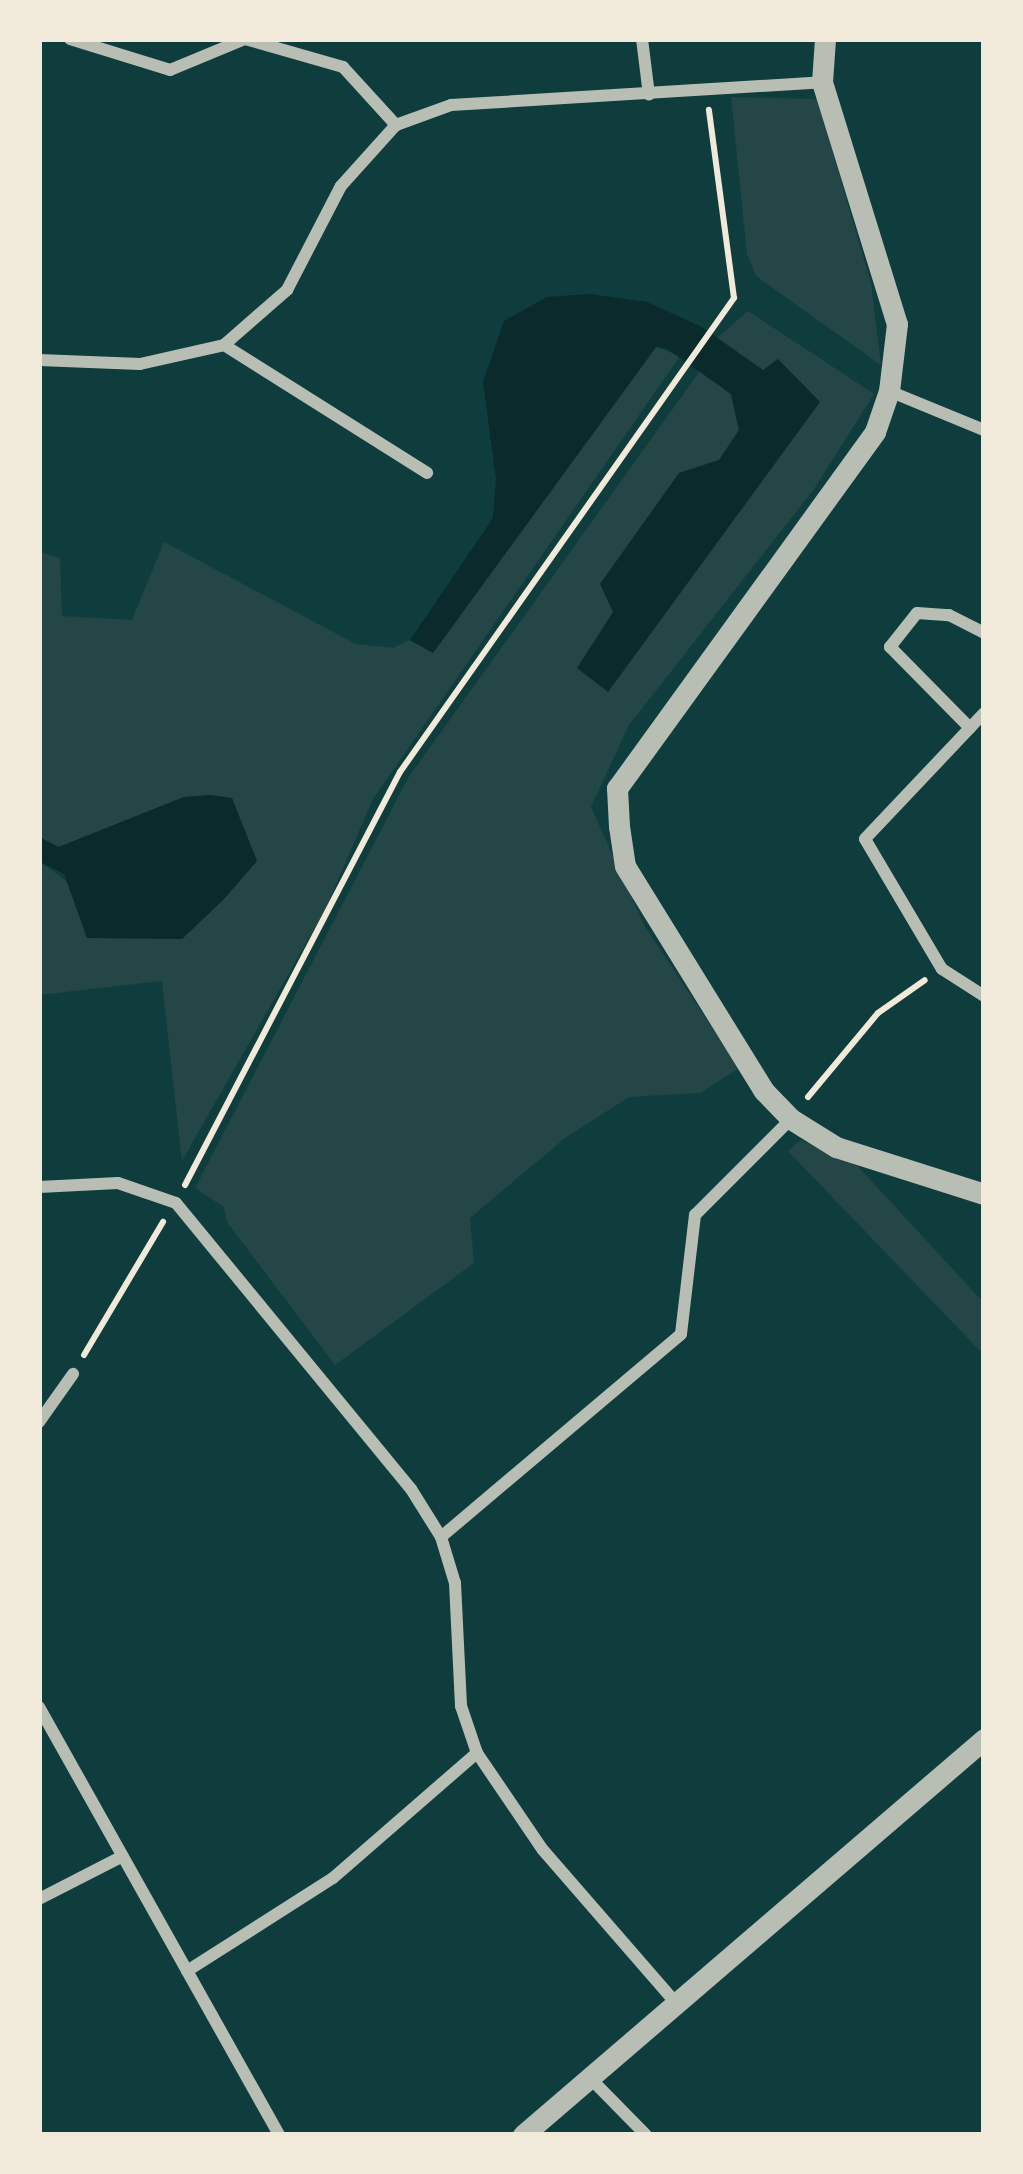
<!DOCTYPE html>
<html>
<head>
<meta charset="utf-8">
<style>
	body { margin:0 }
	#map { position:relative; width:1023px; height:2174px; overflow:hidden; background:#0f3d3e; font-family:"Exo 2",sans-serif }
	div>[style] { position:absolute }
	.green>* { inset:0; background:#244646 }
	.water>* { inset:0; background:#0a2a2b }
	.path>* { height:6px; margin:-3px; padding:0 3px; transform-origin:3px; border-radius:3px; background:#f1e9da }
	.minor>* { height:12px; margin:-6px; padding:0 6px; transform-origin:6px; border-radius:6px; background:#b8beb3 }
	.tertiary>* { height:21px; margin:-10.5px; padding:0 10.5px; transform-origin:10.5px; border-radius:10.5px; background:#b8beb3 }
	span { translate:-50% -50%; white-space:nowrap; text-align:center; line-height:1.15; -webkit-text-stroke:12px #f1e9da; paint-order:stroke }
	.frame { position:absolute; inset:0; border:42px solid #f1e9da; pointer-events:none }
</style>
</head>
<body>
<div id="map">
	<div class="green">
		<div style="clip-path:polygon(731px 97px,817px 99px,871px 283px,881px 365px,756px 276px,747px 254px)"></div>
		<div style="clip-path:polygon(748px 311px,874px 394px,814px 489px,629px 725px,591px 807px,644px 925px,739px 1068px,700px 1093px,629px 1097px,565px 1138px,470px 1218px,474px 1263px,335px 1365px,227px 1222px,224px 1207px,195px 1188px,408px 778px,700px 371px,731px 394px,739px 430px,720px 460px,679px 473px,613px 612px,608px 691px,778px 360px,763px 371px,717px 338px)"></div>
		<div style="clip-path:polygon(656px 347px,680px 356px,373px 799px,325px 910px,182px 1161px,162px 981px,39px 995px,39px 861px,144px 938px,182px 939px,224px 899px,211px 795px,184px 797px,58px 847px,39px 837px,39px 552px,60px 558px,62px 616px,132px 620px,164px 542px,356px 644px,393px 648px,410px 640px,433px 653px)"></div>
		<div style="clip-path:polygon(800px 1140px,853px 1161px,984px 1303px,984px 1355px,788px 1151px)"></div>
	</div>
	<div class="water">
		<div style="clip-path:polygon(590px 294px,647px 302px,702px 327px,763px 370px,778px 359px,820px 402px,608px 692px,577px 668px,613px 612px,600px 584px,679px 473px,719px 460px,739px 430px,731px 394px,666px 348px,656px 347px,433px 653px,410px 640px,493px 518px,496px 479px,483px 382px,504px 321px,547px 297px)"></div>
		<div style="clip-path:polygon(211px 795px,232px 798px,257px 861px,224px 899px,182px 939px,87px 938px,64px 874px,39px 861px,39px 837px,59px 847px,184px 797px)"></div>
	</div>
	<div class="path">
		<div style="left:808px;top:1097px;width:109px;rotate:-50.2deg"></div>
		<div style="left:878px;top:1013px;width:57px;rotate:-35.1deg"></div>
		<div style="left:185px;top:1185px;width:466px;rotate:-62.5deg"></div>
		<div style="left:400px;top:772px;width:580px;rotate:-54.83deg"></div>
		<div style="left:734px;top:298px;width:190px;rotate:-97.6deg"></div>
		<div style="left:84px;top:1355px;width:155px;rotate:-59.3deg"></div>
	</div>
	<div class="minor">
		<div style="left:70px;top:39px;width:105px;rotate:17.2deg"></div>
		<div style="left:170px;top:70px;width:81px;rotate:-22.5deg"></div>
		<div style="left:245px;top:39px;width:102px;rotate:15.9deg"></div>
		<div style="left:343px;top:67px;width:79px;rotate:47.6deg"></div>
		<div style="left:642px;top:39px;width:56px;rotate:82.9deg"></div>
		<div style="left:224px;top:345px;width:240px;rotate:32.2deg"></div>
		<div style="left:39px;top:360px;width:101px;rotate:2.3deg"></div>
		<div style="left:140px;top:364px;width:86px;rotate:-12.7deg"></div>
		<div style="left:224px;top:345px;width:84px;rotate:-41.1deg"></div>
		<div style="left:287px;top:290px;width:117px;rotate:-62.6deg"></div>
		<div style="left:341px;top:186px;width:82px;rotate:-48deg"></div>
		<div style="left:396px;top:125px;width:59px;rotate:-20deg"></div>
		<div style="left:451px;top:105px;width:372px;rotate:-3.5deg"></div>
		<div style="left:889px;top:391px;width:103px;rotate:22.3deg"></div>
		<div style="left:984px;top:713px;width:173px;rotate:133.4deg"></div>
		<div style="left:865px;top:839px;width:151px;rotate:59.4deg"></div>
		<div style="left:942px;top:969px;width:50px;rotate:32.7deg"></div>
		<div style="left:970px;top:728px;width:114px;rotate:-134.6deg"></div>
		<div style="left:890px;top:647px;width:43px;rotate:-51.5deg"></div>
		<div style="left:917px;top:613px;width:32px;rotate:4deg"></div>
		<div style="left:949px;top:615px;width:39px;rotate:27deg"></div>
		<div style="left:39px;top:1187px;width:79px;rotate:-2.9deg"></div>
		<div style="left:118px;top:1183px;width:61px;rotate:19deg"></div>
		<div style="left:176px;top:1203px;width:370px;rotate:50.6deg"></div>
		<div style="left:411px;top:1489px;width:57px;rotate:58deg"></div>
		<div style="left:441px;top:1537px;width:48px;rotate:73.1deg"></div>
		<div style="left:455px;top:1583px;width:123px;rotate:87.2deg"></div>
		<div style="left:461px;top:1706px;width:50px;rotate:71.2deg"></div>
		<div style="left:477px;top:1753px;width:117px;rotate:55.8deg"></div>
		<div style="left:543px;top:1850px;width:201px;rotate:49deg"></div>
		<div style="left:39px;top:1422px;width:59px;rotate:-54.7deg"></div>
		<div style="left:441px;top:1537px;width:314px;rotate:-40.2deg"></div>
		<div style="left:681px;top:1334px;width:120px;rotate:-83.3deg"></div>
		<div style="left:695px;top:1215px;width:136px;rotate:-45deg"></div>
		<div style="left:39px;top:1707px;width:491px;rotate:60.7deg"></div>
		<div style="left:39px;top:1899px;width:94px;rotate:-27.1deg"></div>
		<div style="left:187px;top:1971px;width:173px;rotate:-32.5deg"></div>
		<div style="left:333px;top:1878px;width:191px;rotate:-41deg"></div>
		<div style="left:589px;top:2077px;width:81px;rotate:45.5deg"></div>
	</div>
	<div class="tertiary">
		<div style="left:825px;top:39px;width:43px;rotate:94deg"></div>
		<div style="left:822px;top:82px;width:253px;rotate:72.8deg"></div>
		<div style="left:897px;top:324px;width:67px;rotate:96.8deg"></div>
		<div style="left:889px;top:391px;width:43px;rotate:108.9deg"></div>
		<div style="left:875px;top:432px;width:440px;rotate:125.9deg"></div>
		<div style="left:617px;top:788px;width:38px;rotate:87deg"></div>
		<div style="left:619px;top:826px;width:40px;rotate:81.5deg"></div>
		<div style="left:625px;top:866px;width:264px;rotate:58.3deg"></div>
		<div style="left:764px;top:1091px;width:39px;rotate:46deg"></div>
		<div style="left:791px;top:1119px;width:53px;rotate:31.9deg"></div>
		<div style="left:836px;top:1147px;width:155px;rotate:17.6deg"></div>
		<div style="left:523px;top:2135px;width:608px;rotate:-40.66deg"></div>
	</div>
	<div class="frame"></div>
</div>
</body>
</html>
